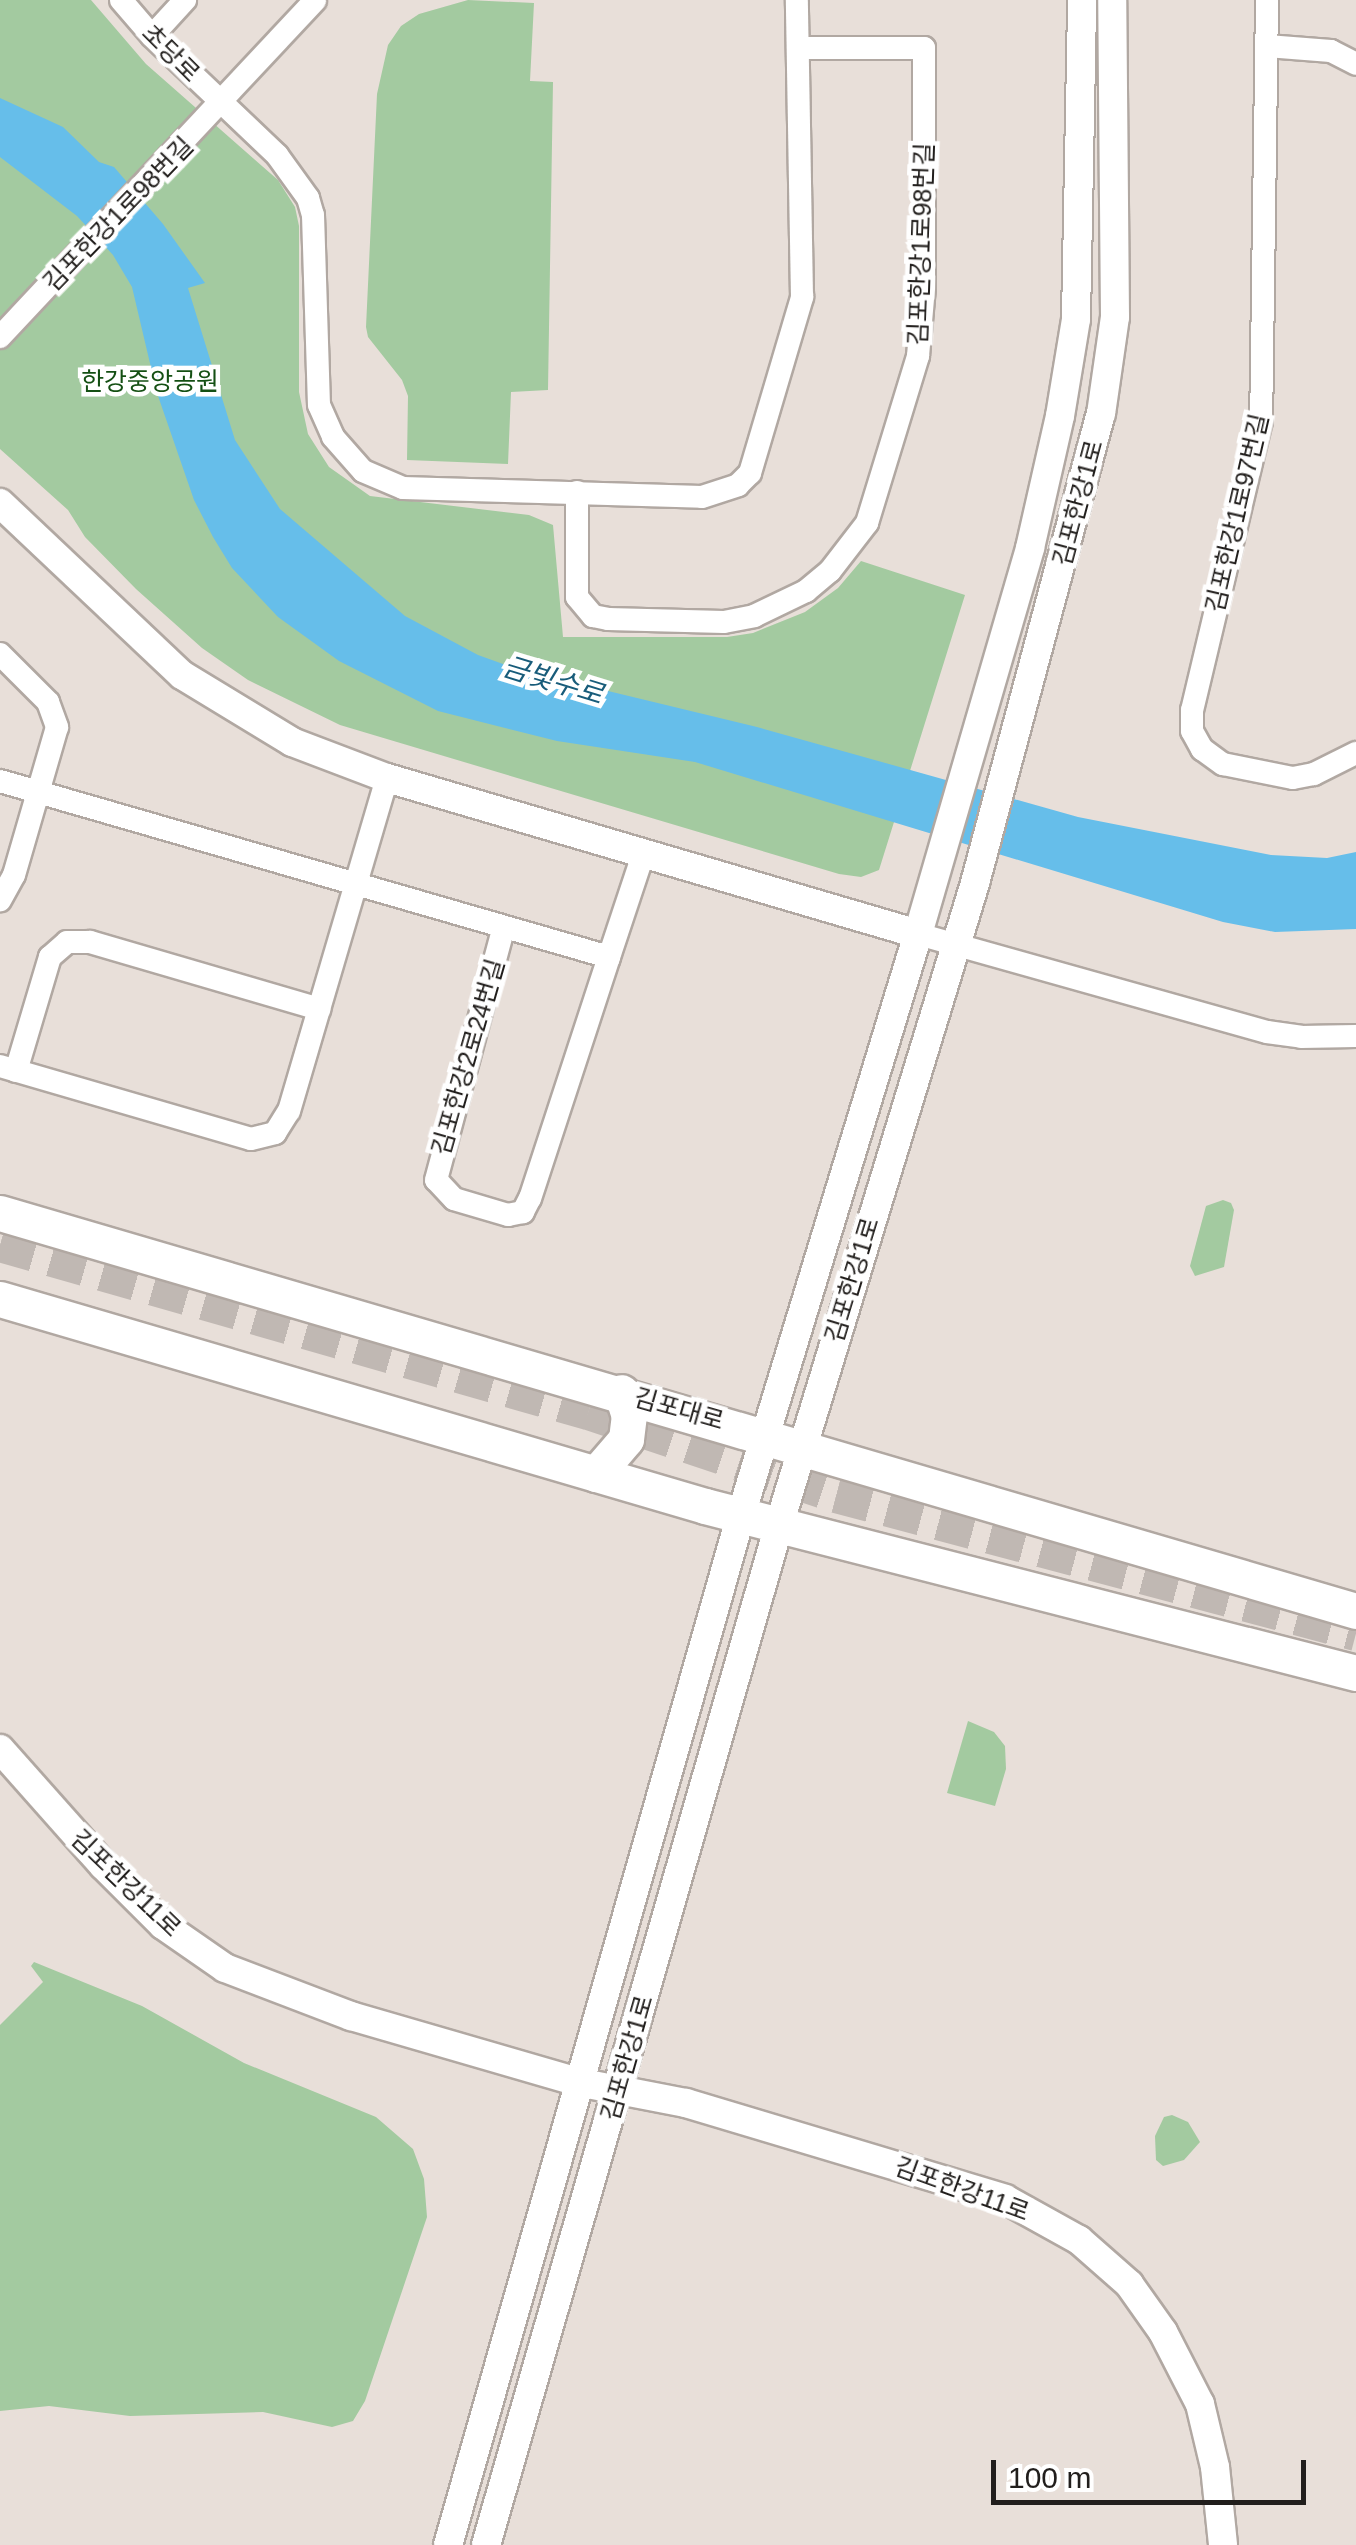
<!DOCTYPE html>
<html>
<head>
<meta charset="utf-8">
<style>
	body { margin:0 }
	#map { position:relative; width:1356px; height:2545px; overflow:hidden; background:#e8dfd9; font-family:Helvetica,"Noto Sans KR",sans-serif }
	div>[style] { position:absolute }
	.green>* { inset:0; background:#a3caa0 }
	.water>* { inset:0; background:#66beea }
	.primary-tunnel>* { height:35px; margin-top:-17.5px; transform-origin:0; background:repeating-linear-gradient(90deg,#c0b8b3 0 35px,transparent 0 53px) }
	.roads { filter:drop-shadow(2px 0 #b1a8a2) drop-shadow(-2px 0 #b1a8a2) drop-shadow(0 2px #b1a8a2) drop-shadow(0 -2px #b1a8a2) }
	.minor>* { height:22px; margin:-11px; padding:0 11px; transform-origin:11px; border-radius:11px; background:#fff }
	.tertiary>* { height:28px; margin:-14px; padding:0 14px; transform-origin:14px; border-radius:14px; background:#fff }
	.primary>* { height:35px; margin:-17.5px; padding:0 17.5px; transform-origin:17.5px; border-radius:17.5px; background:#fff }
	span { translate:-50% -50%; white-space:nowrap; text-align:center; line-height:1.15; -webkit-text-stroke:9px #fff; paint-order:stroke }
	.street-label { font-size:25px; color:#211e1c }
	.park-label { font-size:25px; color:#155014 }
	.water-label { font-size:28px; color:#185c7a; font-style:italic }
	.scale { position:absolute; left:991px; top:2460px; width:315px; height:45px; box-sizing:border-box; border:5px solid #211e1c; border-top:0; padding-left:12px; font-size:30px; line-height:35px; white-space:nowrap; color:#211e1c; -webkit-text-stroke:8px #fff; paint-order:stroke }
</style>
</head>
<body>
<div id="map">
	<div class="green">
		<div style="clip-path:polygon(0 0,91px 0,146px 64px,278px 180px,295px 207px,299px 226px,299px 392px,308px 434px,329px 467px,370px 496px,529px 515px,553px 525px,563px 637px,727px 637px,753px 633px,805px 612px,838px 588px,861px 561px,965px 595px,879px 870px,861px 877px,839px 874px,340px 725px,248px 680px,202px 648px,136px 589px,85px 537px,68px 510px,0 449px)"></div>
		<div style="clip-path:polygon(468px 0,534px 3px,530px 81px,553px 82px,548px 390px,511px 392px,508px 464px,407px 460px,408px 396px,402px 380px,368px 337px,366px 327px,377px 94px,388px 45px,401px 26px,419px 14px)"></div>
		<div style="clip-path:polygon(1223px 1200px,1231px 1203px,1234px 1210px,1224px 1267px,1195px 1276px,1190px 1266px,1206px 1206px)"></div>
		<div style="clip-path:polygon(968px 1721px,994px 1732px,1005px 1746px,1006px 1769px,995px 1806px,947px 1793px)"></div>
		<div style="clip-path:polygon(34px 1962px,142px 2006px,244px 2063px,376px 2117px,413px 2149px,424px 2179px,427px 2217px,365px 2401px,353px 2421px,332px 2427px,263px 2412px,130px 2416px,49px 2406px,0 2411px,0 2025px,43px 1982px,31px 1966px)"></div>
		<div style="clip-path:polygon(1172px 2115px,1188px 2122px,1200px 2142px,1184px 2160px,1163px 2166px,1156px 2160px,1155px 2136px,1164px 2117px)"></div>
	</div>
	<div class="water">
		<div style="clip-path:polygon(0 98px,63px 127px,99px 162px,114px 167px,163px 224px,205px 283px,188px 288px,235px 440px,280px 509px,405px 616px,478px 655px,517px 669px,757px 727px,1078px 817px,1271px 855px,1327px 858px,1356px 852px,1356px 929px,1275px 932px,1223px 922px,695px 762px,557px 741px,438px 711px,339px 661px,278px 617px,232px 568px,213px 537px,194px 500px,157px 393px,132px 287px,113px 255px,77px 216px,0 157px)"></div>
	</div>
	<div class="primary-tunnel">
		<div style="left:0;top:1244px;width:612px;rotate:15.95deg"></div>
		<div style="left:588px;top:1412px;width:262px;rotate:18.5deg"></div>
		<div style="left:836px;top:1495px;width:538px;rotate:14.86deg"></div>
	</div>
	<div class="roads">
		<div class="minor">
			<div style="left:121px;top:0;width:48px;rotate:49.3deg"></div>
			<div style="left:152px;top:36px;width:173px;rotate:43.6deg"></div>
			<div style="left:277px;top:155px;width:53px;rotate:54.2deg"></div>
			<div style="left:308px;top:198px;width:18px;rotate:74deg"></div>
			<div style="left:313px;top:215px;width:190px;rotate:88.2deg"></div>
			<div style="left:319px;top:405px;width:35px;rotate:66deg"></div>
			<div style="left:333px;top:437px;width:45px;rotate:48.6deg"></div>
			<div style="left:363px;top:471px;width:43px;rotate:23deg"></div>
			<div style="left:403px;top:488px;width:299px;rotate:1.7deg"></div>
			<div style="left:702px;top:497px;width:38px;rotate:-18deg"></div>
			<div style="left:738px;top:485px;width:17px;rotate:-45deg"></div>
			<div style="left:750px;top:473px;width:184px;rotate:-73.5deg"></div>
			<div style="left:802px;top:297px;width:297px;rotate:-91deg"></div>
			<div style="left:1267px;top:0;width:421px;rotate:90.8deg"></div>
			<div style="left:1261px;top:421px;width:297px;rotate:103.4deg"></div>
			<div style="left:1192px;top:710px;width:21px;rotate:90deg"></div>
			<div style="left:1192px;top:731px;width:21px;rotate:61deg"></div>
			<div style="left:1202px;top:749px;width:26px;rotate:36deg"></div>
			<div style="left:1223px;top:764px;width:71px;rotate:11.3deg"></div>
			<div style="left:1293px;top:778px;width:21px;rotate:-11deg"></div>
			<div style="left:1314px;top:774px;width:47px;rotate:-26.6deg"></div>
			<div style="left:152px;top:36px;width:49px;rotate:-47.5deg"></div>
			<div style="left:1267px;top:46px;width:64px;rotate:4.5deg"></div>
			<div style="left:1331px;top:51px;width:28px;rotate:27deg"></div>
			<div style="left:0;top:337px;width:461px;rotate:-46.9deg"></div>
			<div style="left:577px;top:492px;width:105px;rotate:90deg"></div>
			<div style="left:577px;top:597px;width:25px;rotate:50deg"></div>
			<div style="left:593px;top:616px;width:15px;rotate:11deg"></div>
			<div style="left:608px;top:619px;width:116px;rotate:1.5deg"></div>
			<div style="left:724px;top:622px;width:31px;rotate:-11deg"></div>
			<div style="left:754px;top:616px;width:58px;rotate:-25.7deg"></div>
			<div style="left:806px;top:591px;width:31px;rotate:-40deg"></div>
			<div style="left:830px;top:571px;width:61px;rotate:-52.4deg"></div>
			<div style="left:867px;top:523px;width:175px;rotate:-73deg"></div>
			<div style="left:918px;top:356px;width:69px;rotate:-85deg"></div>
			<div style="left:924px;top:287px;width:239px;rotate:-90deg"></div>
			<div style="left:924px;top:48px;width:126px;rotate:180deg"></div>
			<div style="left:0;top:654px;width:68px;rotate:45deg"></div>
			<div style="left:48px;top:702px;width:27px;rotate:70deg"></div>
			<div style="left:57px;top:727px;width:154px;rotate:106.2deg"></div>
			<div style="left:14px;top:875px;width:29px;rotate:119deg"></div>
			<div style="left:0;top:781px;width:634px;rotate:16.12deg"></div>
			<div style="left:609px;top:957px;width:254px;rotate:108.1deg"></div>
			<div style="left:530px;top:1198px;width:16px;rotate:117deg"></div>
			<div style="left:523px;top:1212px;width:15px;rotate:169deg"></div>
			<div style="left:508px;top:1215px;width:56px;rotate:-163.5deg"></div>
			<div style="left:454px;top:1199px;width:26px;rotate:-133deg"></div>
			<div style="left:436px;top:1180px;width:262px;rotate:-75deg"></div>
			<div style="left:918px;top:934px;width:362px;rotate:15.7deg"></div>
			<div style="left:1267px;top:1032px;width:34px;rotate:8deg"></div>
			<div style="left:1301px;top:1037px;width:55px;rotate:-1deg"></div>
			<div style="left:609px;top:957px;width:108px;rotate:-71.6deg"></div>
			<div style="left:0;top:1066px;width:261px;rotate:16.2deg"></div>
			<div style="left:251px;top:1139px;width:25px;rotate:-14deg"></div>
			<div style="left:275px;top:1133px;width:26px;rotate:-58deg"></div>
			<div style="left:289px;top:1111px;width:347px;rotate:-73.6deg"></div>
			<div style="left:16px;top:1071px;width:119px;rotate:-73.4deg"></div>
			<div style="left:50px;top:957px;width:23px;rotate:-41deg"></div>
			<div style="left:67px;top:942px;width:23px"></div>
			<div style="left:90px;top:942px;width:239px;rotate:16.3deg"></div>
		</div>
		<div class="tertiary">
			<div style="left:0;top:503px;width:250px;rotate:43.4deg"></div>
			<div style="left:182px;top:675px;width:129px;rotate:31.3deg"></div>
			<div style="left:292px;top:742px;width:102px;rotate:20.8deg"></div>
			<div style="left:387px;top:778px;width:553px;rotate:16.37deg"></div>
			<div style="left:0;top:1749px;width:155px;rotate:48.4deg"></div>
			<div style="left:103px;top:1865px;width:85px;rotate:45deg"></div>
			<div style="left:163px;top:1925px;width:75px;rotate:34.7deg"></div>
			<div style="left:225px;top:1968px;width:135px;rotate:20.9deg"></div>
			<div style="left:351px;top:2016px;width:241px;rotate:16.2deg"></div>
			<div style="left:582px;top:2083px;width:106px;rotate:10.9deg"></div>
			<div style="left:686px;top:2103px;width:333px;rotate:16.7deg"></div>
			<div style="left:1005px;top:2199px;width:85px;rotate:29deg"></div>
			<div style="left:1079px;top:2240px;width:67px;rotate:41.3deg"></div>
			<div style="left:1129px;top:2284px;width:59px;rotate:54.7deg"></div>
			<div style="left:1163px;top:2332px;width:81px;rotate:62.8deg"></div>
			<div style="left:1200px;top:2404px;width:65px;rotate:76.6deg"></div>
			<div style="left:1215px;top:2467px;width:78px;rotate:84.1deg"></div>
			<div style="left:448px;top:2545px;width:1071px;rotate:-74.12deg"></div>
			<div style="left:741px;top:1515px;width:607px;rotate:-73.06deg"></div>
			<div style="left:918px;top:934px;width:402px;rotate:-73.8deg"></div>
			<div style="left:1030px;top:548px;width:135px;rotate:-77.2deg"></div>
			<div style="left:1060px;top:416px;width:98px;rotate:-80.6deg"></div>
			<div style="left:1076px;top:319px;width:319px;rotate:-88.9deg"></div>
			<div style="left:486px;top:2545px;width:1061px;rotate:-73.97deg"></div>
			<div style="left:779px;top:1525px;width:671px;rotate:-73.02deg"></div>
			<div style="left:975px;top:883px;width:486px;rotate:-75deg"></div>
			<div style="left:1101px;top:414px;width:98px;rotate:-81.8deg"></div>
			<div style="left:1115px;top:317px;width:317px;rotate:-90.5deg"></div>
		</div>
		<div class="primary">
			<div style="left:0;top:1213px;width:1413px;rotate:16.36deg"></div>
			<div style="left:0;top:1299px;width:735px;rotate:16.36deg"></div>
			<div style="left:705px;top:1506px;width:672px;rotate:14.39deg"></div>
			<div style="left:596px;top:1474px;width:46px;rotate:-49.4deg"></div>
			<div style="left:626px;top:1439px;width:23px;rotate:-83deg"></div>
			<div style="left:629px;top:1416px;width:25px;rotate:-108deg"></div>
		</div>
	</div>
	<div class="street-label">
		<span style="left:171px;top:53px;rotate:45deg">초당로</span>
		<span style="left:118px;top:214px;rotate:-46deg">김포한강1로98번길</span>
		<span style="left:921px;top:244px;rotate:-88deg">김포한강1로98번길</span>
		<span style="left:1078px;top:503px;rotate:-75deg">김포한강1로</span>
		<span style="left:1237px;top:513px;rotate:-77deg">김포한강1로97번길</span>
		<span style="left:468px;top:1057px;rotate:-74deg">김포한강2로24번길</span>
		<span style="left:852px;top:1280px;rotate:-73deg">김포한강1로</span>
		<span style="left:679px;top:1409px;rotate:16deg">김포대로</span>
		<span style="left:126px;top:1883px;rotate:44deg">김포한강11로</span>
		<span style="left:627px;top:2058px;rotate:-74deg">김포한강1로</span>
		<span style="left:962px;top:2189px;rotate:20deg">김포한강11로</span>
	</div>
	<div class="park-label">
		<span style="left:150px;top:381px">한강중앙공원</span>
	</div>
	<div class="water-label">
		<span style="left:553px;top:681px;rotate:17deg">금빛수로</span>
	</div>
	<div class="scale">100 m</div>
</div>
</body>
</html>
